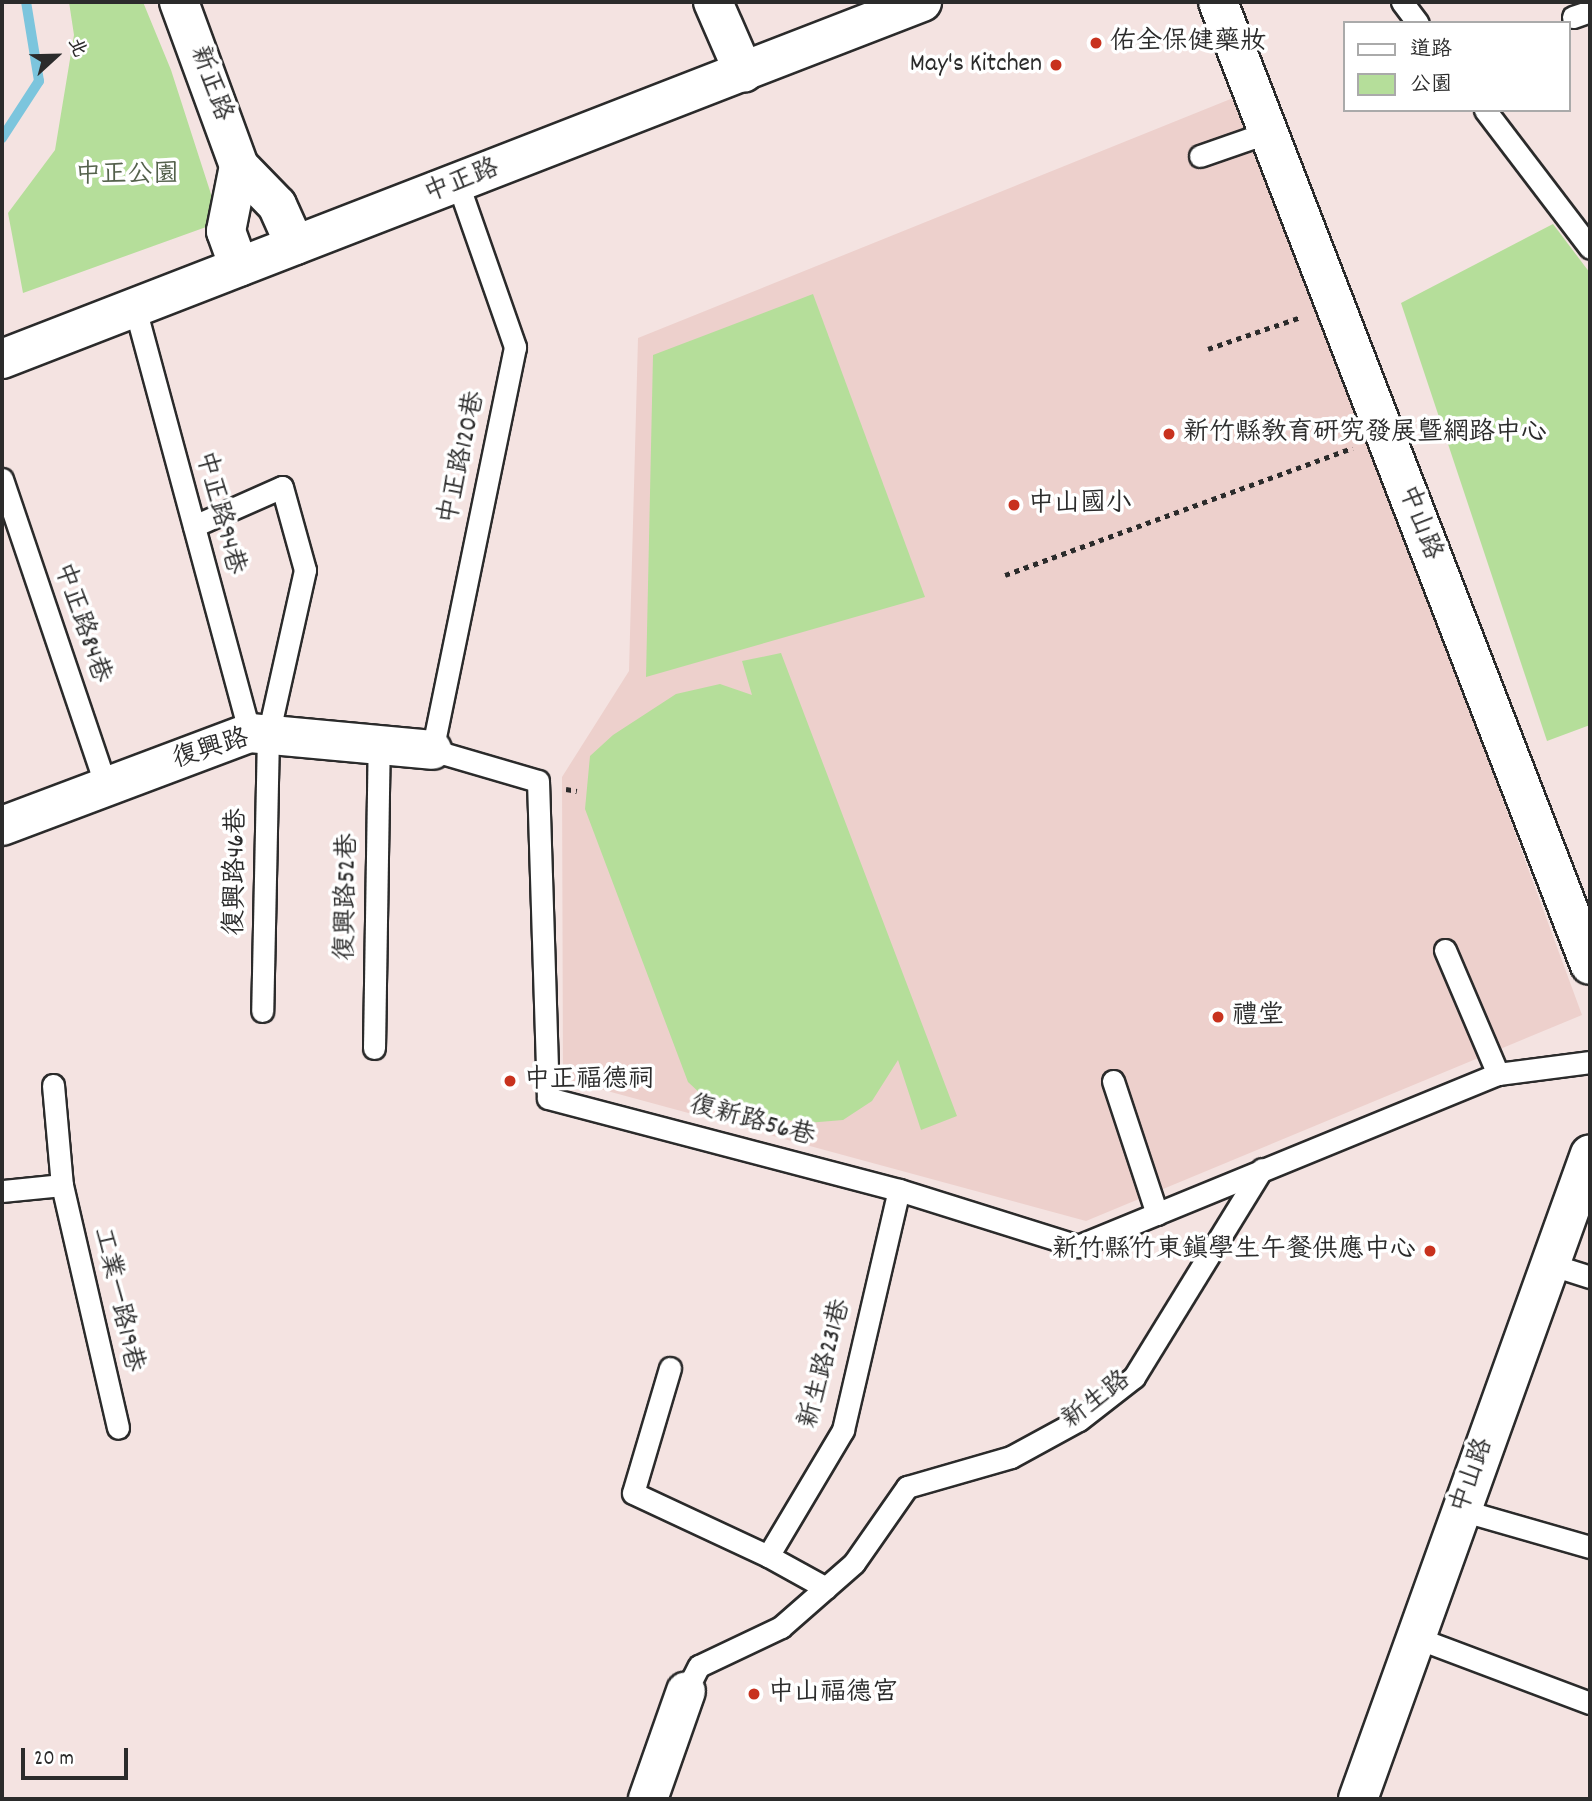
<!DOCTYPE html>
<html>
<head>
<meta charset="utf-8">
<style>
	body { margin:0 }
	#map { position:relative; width:1592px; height:1801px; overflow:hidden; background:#f4e3e1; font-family:Dekko,"LXGW WenKai TC",sans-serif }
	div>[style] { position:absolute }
	.built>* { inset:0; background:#edd0cc }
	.green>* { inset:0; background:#b5de9a }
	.stream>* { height:10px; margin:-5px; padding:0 5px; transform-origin:5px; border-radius:5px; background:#7cc5dd }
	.path>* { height:4.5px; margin-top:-2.25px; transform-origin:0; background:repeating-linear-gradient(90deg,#2b2b2b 0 5px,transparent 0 10px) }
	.roads { filter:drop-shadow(2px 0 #2b2b2b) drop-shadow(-2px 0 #2b2b2b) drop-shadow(0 2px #2b2b2b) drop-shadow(0 -2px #2b2b2b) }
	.service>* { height:21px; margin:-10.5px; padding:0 10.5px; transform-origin:10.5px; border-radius:10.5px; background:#fff }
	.minor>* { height:38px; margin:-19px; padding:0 19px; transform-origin:19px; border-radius:19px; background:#fff }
	.tertiary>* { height:38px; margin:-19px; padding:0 19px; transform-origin:19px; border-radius:19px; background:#fff }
	.dots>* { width:19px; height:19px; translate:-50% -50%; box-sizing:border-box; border:4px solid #fff; border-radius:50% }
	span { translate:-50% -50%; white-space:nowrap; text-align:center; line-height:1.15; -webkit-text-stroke:7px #fff; paint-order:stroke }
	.poi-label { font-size:26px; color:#2b2b2b }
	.left { translate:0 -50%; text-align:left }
	.right { translate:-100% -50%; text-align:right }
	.street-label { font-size:26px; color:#2b2b2b }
	.park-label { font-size:26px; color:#54614c }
	.frame { position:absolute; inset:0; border:4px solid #2b2b2b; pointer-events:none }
	.legend { position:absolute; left:1343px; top:21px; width:228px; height:91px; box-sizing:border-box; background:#fff; border:2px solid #aaa; margin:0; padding:9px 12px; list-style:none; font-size:21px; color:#2b2b2b }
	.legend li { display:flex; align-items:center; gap:14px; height:35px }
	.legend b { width:35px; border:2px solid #aaa }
	.north { position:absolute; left:21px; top:21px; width:70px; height:70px; -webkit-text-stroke:5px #fff; paint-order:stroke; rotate:68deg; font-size:19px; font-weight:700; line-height:28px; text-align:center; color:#2b2b2b }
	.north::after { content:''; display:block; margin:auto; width:24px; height:32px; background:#2b2b2b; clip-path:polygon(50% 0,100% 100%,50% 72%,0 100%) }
	.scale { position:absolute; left:21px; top:1748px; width:107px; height:32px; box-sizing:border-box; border:4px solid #2b2b2b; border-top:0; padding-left:9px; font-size:21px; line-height:24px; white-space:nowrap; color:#2b2b2b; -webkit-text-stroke:5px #fff; paint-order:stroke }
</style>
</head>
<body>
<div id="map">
	<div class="built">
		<div style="clip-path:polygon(1243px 94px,1582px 1015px,1086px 1221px,563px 1079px,562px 777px,629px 671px,638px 338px)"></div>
	</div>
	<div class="green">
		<div style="clip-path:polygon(69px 2px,143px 2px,171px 70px,220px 222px,23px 293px,8px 213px,55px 150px,74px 35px)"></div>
		<div style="clip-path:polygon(1553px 224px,1590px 273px,1590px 725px,1547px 741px,1401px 303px)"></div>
		<div style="clip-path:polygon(813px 294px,925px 597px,646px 677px,653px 355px)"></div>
		<div style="clip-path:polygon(781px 653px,957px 1116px,921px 1130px,898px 1060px,872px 1101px,843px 1120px,807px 1123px,718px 1110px,688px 1082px,585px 809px,590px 756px,613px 735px,676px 694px,720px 684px,752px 695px,742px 661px)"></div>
	</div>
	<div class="stream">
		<div style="left:2px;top:138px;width:68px;rotate:-57deg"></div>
		<div style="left:39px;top:81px;width:80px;rotate:-99.3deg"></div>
	</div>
	<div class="path">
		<div style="left:1208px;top:349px;width:98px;rotate:-19deg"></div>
		<div style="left:1005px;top:575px;width:370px;rotate:-20.1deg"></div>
		<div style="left:566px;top:789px;width:11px;rotate:10deg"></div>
	</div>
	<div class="roads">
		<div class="service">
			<div style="left:1402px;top:2px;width:26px;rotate:53deg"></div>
			<div style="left:1573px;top:17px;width:18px;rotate:-19deg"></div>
			<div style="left:1485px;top:110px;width:173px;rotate:52.7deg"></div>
			<div style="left:1200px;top:156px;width:73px;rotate:-19.2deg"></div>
			<div style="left:458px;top:184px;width:173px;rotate:70.7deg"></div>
			<div style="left:515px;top:347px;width:411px;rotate:101.6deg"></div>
			<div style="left:432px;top:750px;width:110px;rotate:16.3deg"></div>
			<div style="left:538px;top:781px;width:317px;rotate:88.2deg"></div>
			<div style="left:548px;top:1098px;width:363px;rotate:14.7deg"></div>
			<div style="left:899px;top:1190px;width:188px;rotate:17.4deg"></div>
			<div style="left:1078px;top:1246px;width:454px;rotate:-22.3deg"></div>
			<div style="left:1498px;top:1074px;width:93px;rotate:-7.4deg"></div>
			<div style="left:135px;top:308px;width:440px;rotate:74.9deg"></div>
			<div style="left:2px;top:479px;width:324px;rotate:71.3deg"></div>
			<div style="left:194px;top:526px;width:96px;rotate:-23.9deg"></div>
			<div style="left:282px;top:487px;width:86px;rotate:74.5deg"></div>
			<div style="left:305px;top:570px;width:169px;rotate:102.6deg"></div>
			<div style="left:268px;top:735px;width:276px;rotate:91.2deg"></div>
			<div style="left:1445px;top:950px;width:135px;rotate:66.9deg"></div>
			<div style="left:374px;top:1048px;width:302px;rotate:-89.1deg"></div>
			<div style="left:1113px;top:1081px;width:140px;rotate:71.7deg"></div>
			<div style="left:53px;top:1085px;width:100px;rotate:84.9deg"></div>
			<div style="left:62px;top:1185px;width:249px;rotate:77deg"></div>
			<div style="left:2px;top:1191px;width:60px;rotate:-5.7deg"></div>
			<div style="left:1549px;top:1264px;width:43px;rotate:17.6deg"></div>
			<div style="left:670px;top:1368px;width:130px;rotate:106.5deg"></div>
			<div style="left:633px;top:1493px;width:149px;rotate:25deg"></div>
			<div style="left:1461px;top:1510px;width:134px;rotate:16deg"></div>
			<div style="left:826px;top:1588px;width:66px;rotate:-151.1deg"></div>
			<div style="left:768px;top:1556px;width:147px;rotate:-59.2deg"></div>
			<div style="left:843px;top:1430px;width:246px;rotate:-76.9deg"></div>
			<div style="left:1417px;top:1638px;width:185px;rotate:20.6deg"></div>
			<div style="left:686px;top:1691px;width:28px;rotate:-63deg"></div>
			<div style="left:699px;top:1666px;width:91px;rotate:-25.4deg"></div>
			<div style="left:781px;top:1627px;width:97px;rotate:-41.2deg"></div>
			<div style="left:854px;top:1563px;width:93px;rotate:-55.1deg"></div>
			<div style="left:907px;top:1487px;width:108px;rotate:-16.1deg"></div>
			<div style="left:1011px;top:1457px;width:77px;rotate:-28.6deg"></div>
			<div style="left:1079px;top:1420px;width:70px;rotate:-38deg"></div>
			<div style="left:1134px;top:1377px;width:244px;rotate:-58.4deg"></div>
		</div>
		<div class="minor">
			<div style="left:179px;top:2px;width:175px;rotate:69.9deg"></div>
			<div style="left:239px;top:166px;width:54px;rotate:45.7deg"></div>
			<div style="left:277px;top:205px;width:44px;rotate:65.8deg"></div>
			<div style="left:713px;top:2px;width:77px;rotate:66.4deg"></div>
			<div style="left:239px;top:267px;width:38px;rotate:-110deg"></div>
			<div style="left:226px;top:231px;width:66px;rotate:-78.7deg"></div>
			<div style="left:2px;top:826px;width:265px;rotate:-20.6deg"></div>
			<div style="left:250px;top:733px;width:183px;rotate:5.3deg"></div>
			<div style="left:648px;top:1799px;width:114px;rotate:-70.6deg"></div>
		</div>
		<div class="tertiary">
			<div style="left:1218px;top:2px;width:1032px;rotate:68.88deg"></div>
			<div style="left:2px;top:359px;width:987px;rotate:-21.21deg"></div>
			<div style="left:1358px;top:1799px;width:685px;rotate:-70.22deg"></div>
		</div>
	</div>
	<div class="dots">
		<div style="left:1096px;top:43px;background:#c8321e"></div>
		<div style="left:1056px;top:65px;background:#c8321e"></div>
		<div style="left:1169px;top:434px;background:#c8321e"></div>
		<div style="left:1014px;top:505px;background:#c8321e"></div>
		<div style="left:1218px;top:1017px;background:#c8321e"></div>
		<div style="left:510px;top:1081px;background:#c8321e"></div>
		<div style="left:1430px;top:1251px;background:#c8321e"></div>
		<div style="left:754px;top:1694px;background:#c8321e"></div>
	</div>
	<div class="poi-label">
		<span class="left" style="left:1110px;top:43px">佑全保健藥妝</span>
		<span class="right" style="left:1042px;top:65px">May's Kitchen</span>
		<span class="left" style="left:1183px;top:434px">新竹縣教育研究發展暨網路中心</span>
		<span class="left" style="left:1028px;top:505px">中山國小</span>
		<span class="left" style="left:1232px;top:1017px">禮堂</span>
		<span class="left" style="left:524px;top:1081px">中正福德祠</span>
		<span class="right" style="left:1416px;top:1251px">新竹縣竹東鎮學生午餐供應中心</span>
		<span class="left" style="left:768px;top:1694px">中山福德宮</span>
	</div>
	<div class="street-label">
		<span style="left:210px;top:84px;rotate:70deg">新正路</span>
		<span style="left:462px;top:182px;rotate:-21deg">中正路</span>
		<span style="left:463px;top:458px;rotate:-78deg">中正路120巷</span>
		<span style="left:219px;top:513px;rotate:75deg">中正路94巷</span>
		<span style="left:1419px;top:523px;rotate:69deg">中山路</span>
		<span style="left:81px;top:623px;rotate:71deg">中正路84巷</span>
		<span style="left:211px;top:750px;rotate:-17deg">復興路</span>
		<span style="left:237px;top:872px;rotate:-89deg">復興路46巷</span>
		<span style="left:348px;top:897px;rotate:-89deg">復興路52巷</span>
		<span style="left:752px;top:1122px;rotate:15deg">復新路56巷</span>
		<span style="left:117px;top:1300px;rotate:77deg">工業一路19巷</span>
		<span style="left:826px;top:1364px;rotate:-75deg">新生路231巷</span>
		<span style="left:1097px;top:1401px;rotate:-37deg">新生路</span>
		<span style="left:1473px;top:1476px;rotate:-70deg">中山路</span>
	</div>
	<div class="park-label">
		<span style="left:127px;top:176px">中正公園</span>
	</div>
	<div class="frame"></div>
	<ul class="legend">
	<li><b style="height:9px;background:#fff"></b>道路</li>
	<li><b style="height:19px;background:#b5de9a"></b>公園</li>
	</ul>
	<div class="north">北</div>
	<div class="scale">20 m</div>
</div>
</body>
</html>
